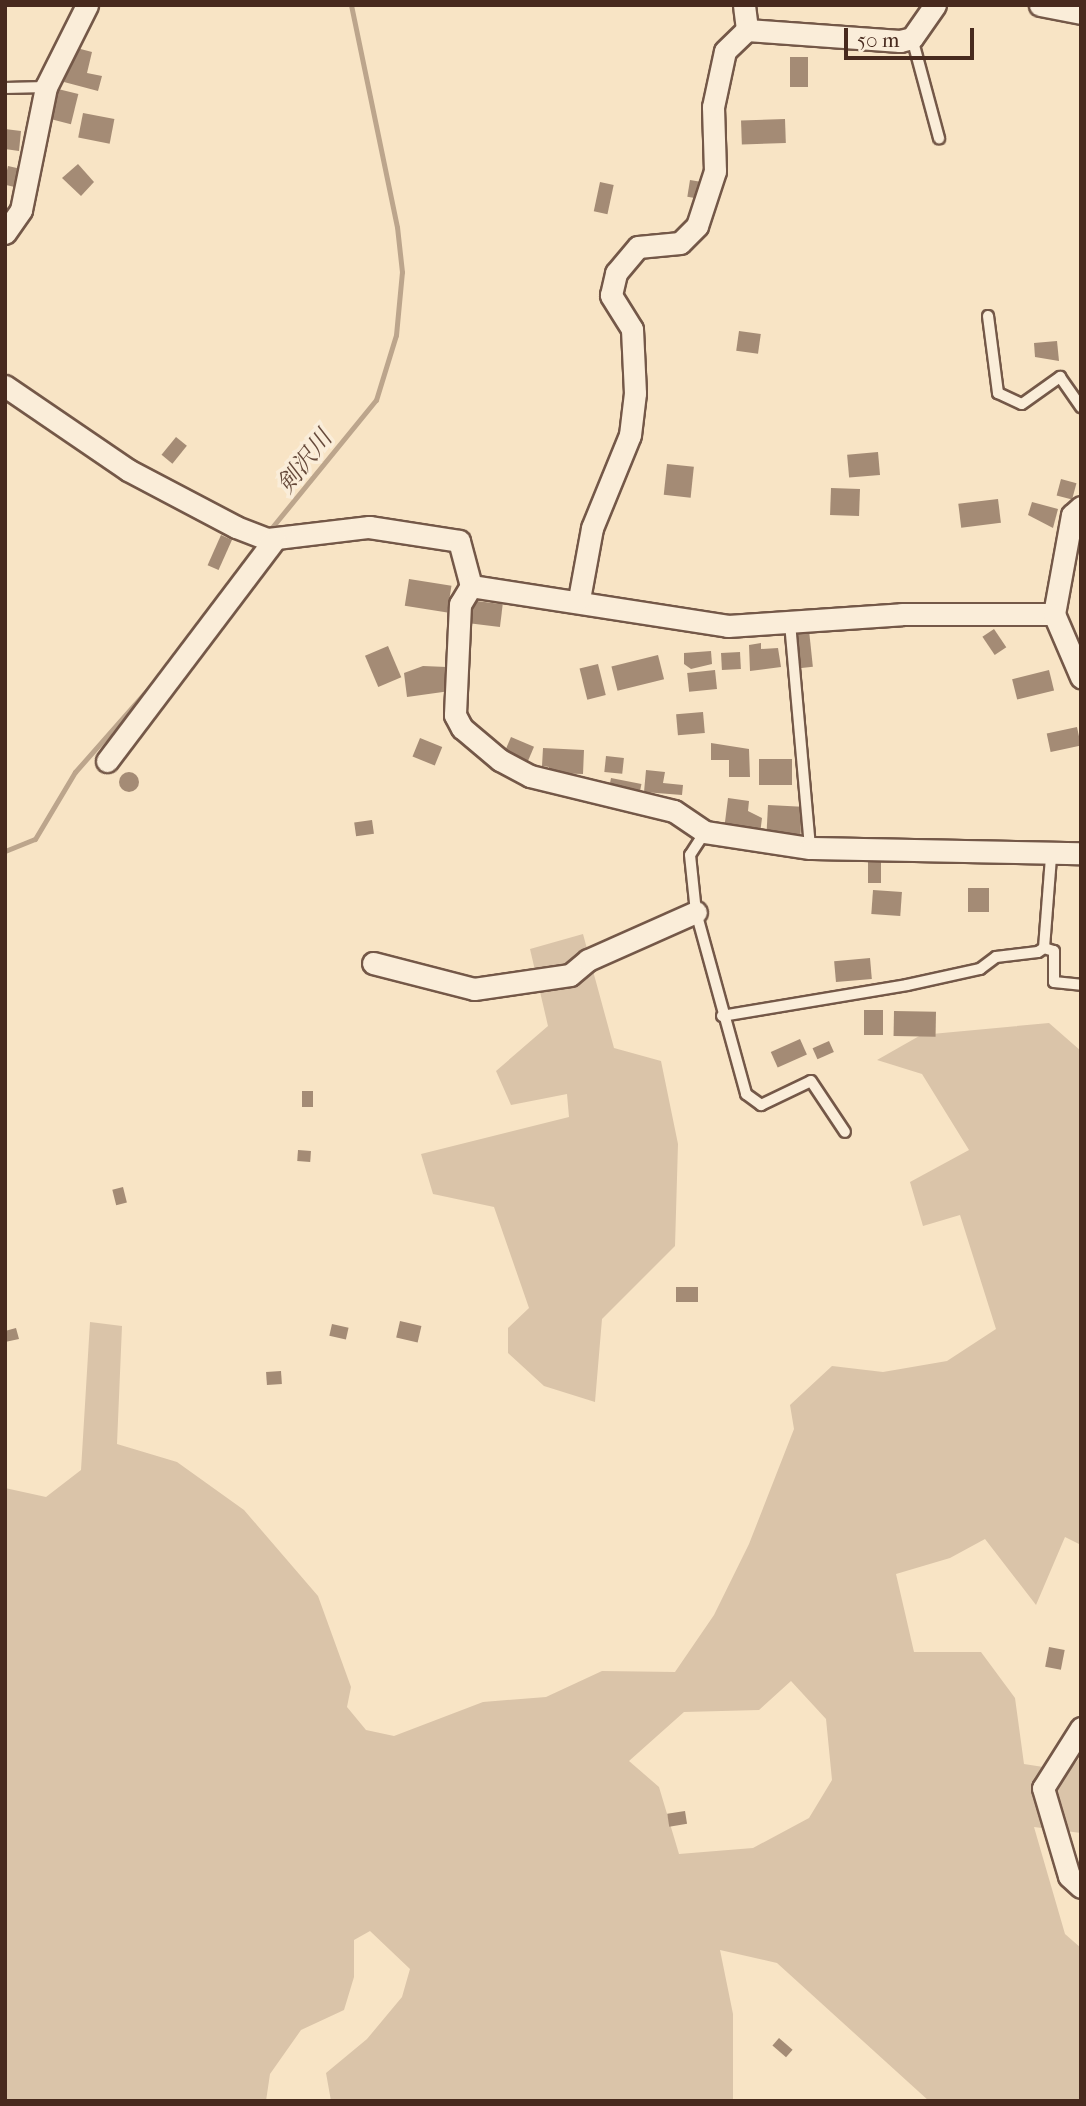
<!DOCTYPE html>
<html>
<head>
<meta charset="utf-8">
<style>
	body { margin:0 }
	#map { position:relative; width:1086px; height:2106px; overflow:hidden; background:#f8e4c5; font-family:"IM FELL French Canon","Noto Serif JP",serif }
	div>[style] { position:absolute }
	.green>* { inset:0; background:#dac4a9 }
	.stream>* { height:5px; margin:-2.5px; padding:0 2.5px; transform-origin:2.5px; border-radius:2.5px; background:#bca58c }
	.building>* { inset:0; background:#a48b75; transform-origin:0 0 }
	.round { border-radius:50% }
	.roads { filter:drop-shadow(2px 0 #745848) drop-shadow(-2px 0 #745848) drop-shadow(0 2px #745848) drop-shadow(0 -2px #745848) }
	.lane>* { height:10px; margin:-5px; padding:0 5px; transform-origin:5px; border-radius:5px; background:#faedd9 }
	.street>* { height:21px; margin:-10.5px; padding:0 10.5px; transform-origin:10.5px; border-radius:10.5px; background:#faedd9 }
	span { translate:-50% -50%; white-space:nowrap; text-align:center; line-height:1.15; -webkit-text-stroke:7px #faedd9; paint-order:stroke }
	.water-label { font-size:24px; color:#65493a; font-style:italic }
	.frame { position:absolute; inset:0; border:7px solid #482a1e; pointer-events:none }
	.scale { position:absolute; left:844px; top:28px; width:130px; height:32px; box-sizing:border-box; border:4px solid #482a1e; border-top:0; padding-left:9px; font-size:21px; line-height:24px; white-space:nowrap; color:#482a1e; -webkit-text-stroke:5px #faedd9; paint-order:stroke }
</style>
</head>
<body>
<div id="map">
	<div class="green">
		<div style="clip-path:polygon(583px 934px,614px 1048px,661px 1061px,678px 1144px,675px 1246px,602px 1319px,595px 1402px,544px 1386px,508px 1353px,508px 1328px,529px 1308px,494px 1207px,433px 1194px,421px 1154px,569px 1117px,567px 1094px,511px 1105px,496px 1071px,548px 1026px,530px 949px)"></div>
		<div style="clip-path:polygon(evenodd,1049px 1023px,1081px 1051px,1081px 1545px,1065px 1537px,1036px 1605px,985px 1539px,950px 1558px,896px 1574px,914px 1652px,981px 1652px,1015px 1698px,1024px 1764px,1069px 1771px,1081px 1756px,1081px 1833px,1034px 1827px,1065px 1934px,1081px 1948px,1081px 2101px,929px 2101px,777px 1963px,720px 1950px,733px 2014px,733px 2101px,331px 2101px,326px 2073px,367px 2039px,402px 1997px,410px 1969px,370px 1931px,354px 1940px,354px 1977px,344px 2010px,301px 2030px,270px 2074px,266px 2101px,5px 2101px,5px 1488px,46px 1497px,81px 1470px,90px 1322px,122px 1326px,117px 1444px,177px 1462px,244px 1510px,318px 1596px,351px 1687px,347px 1707px,366px 1730px,394px 1736px,483px 1702px,546px 1697px,602px 1671px,675px 1672px,714px 1615px,749px 1544px,794px 1429px,790px 1405px,832px 1366px,883px 1372px,947px 1361px,996px 1329px,960px 1215px,923px 1226px,910px 1182px,969px 1150px,922px 1074px,877px 1060px,921px 1035px,1049px 1023px,791px 1681px,826px 1719px,832px 1780px,809px 1818px,753px 1848px,679px 1854px,659px 1787px,629px 1761px,684px 1712px,759px 1710px,791px 1681px)"></div>
	</div>
	<div class="stream">
		<div style="left:269px;top:531px;width:169px;rotate:-50.8deg"></div>
		<div style="left:376px;top:400px;width:68px;rotate:-72.9deg"></div>
		<div style="left:396px;top:335px;width:63px;rotate:-84.6deg"></div>
		<div style="left:402px;top:272px;width:45px;rotate:-96.3deg"></div>
		<div style="left:397px;top:227px;width:227px;rotate:-101.7deg"></div>
		<div style="left:5px;top:851px;width:32px;rotate:-22deg"></div>
		<div style="left:35px;top:839px;width:78px;rotate:-59.2deg"></div>
		<div style="left:75px;top:772px;width:113px;rotate:-48.6deg"></div>
	</div>
	<div class="building">
		<div style="clip-path:polygon(73px 47px,92px 52px,87px 73px,102px 76px,98px 91px,64px 82px)"></div>
		<div style="left:790px;top:57px;width:18px;height:30px"></div>
		<div style="left:58px;top:89px;width:21px;height:31px;rotate:14deg"></div>
		<div style="left:83px;top:113px;width:32px;height:25px;rotate:11deg"></div>
		<div style="left:785px;top:119px;width:24px;height:44px;rotate:88deg"></div>
		<div style="clip-path:polygon(5px 129px,21px 131px,19px 151px,5px 149px)"></div>
		<div style="clip-path:polygon(78px 164px,94px 182px,81px 196px,62px 178px)"></div>
		<div style="left:8px;top:166px;width:17px;height:19px;rotate:13deg"></div>
		<div style="left:690px;top:180px;width:12px;height:17px;rotate:9deg"></div>
		<div style="left:600px;top:182px;width:14px;height:30px;rotate:12deg"></div>
		<div style="left:739px;top:331px;width:22px;height:20px;rotate:8deg"></div>
		<div style="clip-path:polygon(1057px 341px,1059px 361px,1035px 357px,1034px 343px)"></div>
		<div style="left:176px;top:437px;width:14px;height:23px;rotate:39deg"></div>
		<div style="left:878px;top:452px;width:23px;height:31px;rotate:85deg"></div>
		<div style="left:667px;top:464px;width:27px;height:31px;rotate:6deg"></div>
		<div style="left:1061px;top:479px;width:16px;height:17px;rotate:15deg"></div>
		<div style="left:831px;top:488px;width:29px;height:27px;rotate:2deg"></div>
		<div style="left:998px;top:499px;width:24px;height:40px;rotate:83deg"></div>
		<div style="clip-path:polygon(1032px 502px,1058px 509px,1053px 528px,1028px 515px)"></div>
		<div style="left:221px;top:535px;width:12px;height:33px;rotate:24deg"></div>
		<div style="left:409px;top:579px;width:43px;height:27px;rotate:9deg"></div>
		<div style="left:468px;top:600px;width:35px;height:23px;rotate:7deg"></div>
		<div style="left:994px;top:629px;width:22px;height:14px;rotate:56deg"></div>
		<div style="left:809px;top:630px;width:37px;height:16px;rotate:84deg"></div>
		<div style="clip-path:polygon(761px 643px,761px 649px,778px 648px,781px 667px,750px 671px,749px 645px)"></div>
		<div style="left:388px;top:646px;width:34px;height:25px;rotate:67deg"></div>
		<div style="clip-path:polygon(711px 651px,712px 664px,691px 669px,684px 664px,684px 653px)"></div>
		<div style="left:740px;top:652px;width:17px;height:19px;rotate:87deg"></div>
		<div style="left:658px;top:655px;width:25px;height:48px;rotate:76deg"></div>
		<div style="left:598px;top:664px;width:32px;height:19px;rotate:76deg"></div>
		<div style="clip-path:polygon(423px 666px,447px 667px,450px 691px,407px 697px,404px 673px)"></div>
		<div style="left:715px;top:670px;width:19px;height:28px;rotate:84deg"></div>
		<div style="left:1049px;top:670px;width:21px;height:38px;rotate:76deg"></div>
		<div style="left:703px;top:712px;width:21px;height:27px;rotate:85deg"></div>
		<div style="left:1077px;top:727px;width:19px;height:31px;rotate:78deg"></div>
		<div style="left:511px;top:737px;width:25px;height:19px;rotate:23deg"></div>
		<div style="left:420px;top:738px;width:24px;height:20px;rotate:22deg"></div>
		<div style="clip-path:polygon(711px 743px,749px 749px,750px 777px,729px 777px,729px 760px,711px 760px)"></div>
		<div style="clip-path:polygon(543px 748px,584px 750px,583px 774px,549px 773px,549px 767px,542px 766px)"></div>
		<div style="left:606px;top:756px;width:18px;height:16px;rotate:6deg"></div>
		<div style="left:792px;top:759px;width:26px;height:33px;rotate:90deg"></div>
		<div style="clip-path:polygon(646px 770px,665px 772px,663px 783px,683px 785px,682px 795px,644px 792px)"></div>
		<div class="round" style="left:119px;top:772px;width:20px;height:20px"></div>
		<div style="left:611px;top:778px;width:31px;height:16px;rotate:11deg"></div>
		<div style="clip-path:polygon(728px 798px,749px 801px,748px 811px,762px 818px,760px 834px,724px 830px)"></div>
		<div style="left:768px;top:805px;width:34px;height:28px;rotate:3deg"></div>
		<div style="left:372px;top:820px;width:14px;height:18px;rotate:82deg"></div>
		<div style="left:868px;top:858px;width:13px;height:25px"></div>
		<div style="left:968px;top:888px;width:21px;height:24px"></div>
		<div style="left:873px;top:890px;width:29px;height:24px;rotate:4deg"></div>
		<div style="left:870px;top:958px;width:21px;height:36px;rotate:85deg"></div>
		<div style="left:864px;top:1010px;width:19px;height:25px"></div>
		<div style="left:894px;top:1011px;width:42px;height:25px;rotate:1deg"></div>
		<div style="left:800px;top:1039px;width:17px;height:32px;rotate:66deg"></div>
		<div style="left:829px;top:1041px;width:12px;height:18px;rotate:66deg"></div>
		<div style="left:302px;top:1091px;width:11px;height:16px"></div>
		<div style="left:298px;top:1150px;width:13px;height:11px;rotate:4deg"></div>
		<div style="left:123px;top:1187px;width:16px;height:11px;rotate:76deg"></div>
		<div style="left:698px;top:1287px;width:15px;height:22px;rotate:90deg"></div>
		<div style="left:400px;top:1321px;width:22px;height:17px;rotate:13deg"></div>
		<div style="left:332px;top:1324px;width:17px;height:12px;rotate:13deg"></div>
		<div style="clip-path:polygon(16px 1328px,19px 1339px,5px 1342px,5px 1331px)"></div>
		<div style="left:281px;top:1371px;width:13px;height:15px;rotate:86deg"></div>
		<div style="left:1049px;top:1647px;width:16px;height:20px;rotate:11deg"></div>
		<div style="left:685px;top:1811px;width:13px;height:18px;rotate:81deg"></div>
		<div style="left:779px;top:2038px;width:18px;height:10px;rotate:41deg"></div>
	</div>
	<div class="roads">
		<div class="lane">
			<div style="left:912px;top:38px;width:104px;rotate:74.9deg"></div>
			<div style="left:5px;top:88px;width:41px;rotate:-1.4deg"></div>
			<div style="left:988px;top:316px;width:78px;rotate:82.6deg"></div>
			<div style="left:998px;top:393px;width:26px;rotate:25deg"></div>
			<div style="left:1022px;top:404px;width:47px;rotate:-35.4deg"></div>
			<div style="left:1060px;top:377px;width:37px;rotate:55deg"></div>
			<div style="left:790px;top:623px;width:226px;rotate:84.9deg"></div>
			<div style="left:705px;top:832px;width:27px;rotate:123deg"></div>
			<div style="left:690px;top:855px;width:57px;rotate:84deg"></div>
			<div style="left:696px;top:912px;width:189px;rotate:74.6deg"></div>
			<div style="left:746px;top:1094px;width:19px;rotate:36deg"></div>
			<div style="left:761px;top:1105px;width:55px;rotate:-25.6deg"></div>
			<div style="left:811px;top:1081px;width:61px;rotate:56.3deg"></div>
			<div style="left:1044px;top:948px;width:10px;rotate:17deg"></div>
			<div style="left:1054px;top:951px;width:31px;rotate:90deg"></div>
			<div style="left:1054px;top:982px;width:27px;rotate:6deg"></div>
			<div style="left:722px;top:1016px;width:188px;rotate:-9.5deg"></div>
			<div style="left:907px;top:985px;width:75px;rotate:-12.4deg"></div>
			<div style="left:980px;top:969px;width:20px;rotate:-37deg"></div>
			<div style="left:996px;top:957px;width:42px;rotate:-6.8deg"></div>
			<div style="left:1038px;top:952px;width:7px;rotate:-34deg"></div>
			<div style="left:1044px;top:948px;width:91px;rotate:-85.6deg"></div>
		</div>
		<div class="street">
			<div style="left:744px;top:5px;width:25px;rotate:83deg"></div>
			<div style="left:1040px;top:5px;width:42px;rotate:11deg"></div>
			<div style="left:5px;top:233px;width:28px;rotate:-55deg"></div>
			<div style="left:21px;top:210px;width:126px;rotate:-78.5deg"></div>
			<div style="left:46px;top:87px;width:92px;rotate:-63.4deg"></div>
			<div style="left:5px;top:386px;width:149px;rotate:34.3deg"></div>
			<div style="left:128px;top:470px;width:122px;rotate:27.8deg"></div>
			<div style="left:236px;top:527px;width:34px;rotate:21deg"></div>
			<div style="left:268px;top:539px;width:102px;rotate:-6.8deg"></div>
			<div style="left:369px;top:527px;width:91px;rotate:8.8deg"></div>
			<div style="left:459px;top:541px;width:47px;rotate:75.1deg"></div>
			<div style="left:471px;top:586px;width:260px;rotate:8.8deg"></div>
			<div style="left:728px;top:626px;width:174px;rotate:-3.9deg"></div>
			<div style="left:902px;top:614px;width:152px"></div>
			<div style="left:1081px;top:507px;width:12px;rotate:138deg"></div>
			<div style="left:1072px;top:515px;width:101px;rotate:100.3deg"></div>
			<div style="left:1054px;top:614px;width:69px;rotate:66.8deg"></div>
			<div style="left:471px;top:586px;width:21px;rotate:121deg"></div>
			<div style="left:460px;top:604px;width:111px;rotate:92.6deg"></div>
			<div style="left:455px;top:715px;width:15px;rotate:62deg"></div>
			<div style="left:462px;top:728px;width:50px;rotate:40.1deg"></div>
			<div style="left:500px;top:760px;width:34px;rotate:28deg"></div>
			<div style="left:530px;top:776px;width:148px;rotate:13.7deg"></div>
			<div style="left:674px;top:811px;width:37px;rotate:34deg"></div>
			<div style="left:705px;top:832px;width:106px;rotate:8.7deg"></div>
			<div style="left:810px;top:848px;width:271px;rotate:1.1deg"></div>
			<div style="left:579px;top:599px;width:72px;rotate:-79.6deg"></div>
			<div style="left:592px;top:528px;width:100px;rotate:-67.8deg"></div>
			<div style="left:630px;top:435px;width:42px;rotate:-83.2deg"></div>
			<div style="left:635px;top:393px;width:64px;rotate:-92.7deg"></div>
			<div style="left:632px;top:329px;width:40px;rotate:-122deg"></div>
			<div style="left:611px;top:295px;width:23px;rotate:-77deg"></div>
			<div style="left:616px;top:273px;width:34px;rotate:-50deg"></div>
			<div style="left:638px;top:247px;width:42px;rotate:-5.4deg"></div>
			<div style="left:680px;top:243px;width:24px;rotate:-45deg"></div>
			<div style="left:697px;top:226px;width:58px;rotate:-71.9deg"></div>
			<div style="left:715px;top:171px;width:64px;rotate:-91.8deg"></div>
			<div style="left:713px;top:107px;width:57px;rotate:-77.9deg"></div>
			<div style="left:725px;top:51px;width:30px;rotate:-44deg"></div>
			<div style="left:747px;top:30px;width:153px;rotate:4.1deg"></div>
			<div style="left:900px;top:41px;width:12px;rotate:-14deg"></div>
			<div style="left:912px;top:38px;width:40px;rotate:-55.1deg"></div>
			<div style="left:107px;top:761px;width:278px;rotate:-52.9deg"></div>
			<div style="left:373px;top:963px;width:104px;rotate:14.4deg"></div>
			<div style="left:474px;top:989px;width:97px;rotate:-8.3deg"></div>
			<div style="left:570px;top:975px;width:23px;rotate:-40deg"></div>
			<div style="left:588px;top:960px;width:118px;rotate:-24deg"></div>
			<div style="left:1081px;top:1728px;width:71px;rotate:122.3deg"></div>
			<div style="left:1043px;top:1788px;width:92px;rotate:73.5deg"></div>
			<div style="left:1069px;top:1876px;width:16px;rotate:43deg"></div>
		</div>
	</div>
	<div class="water-label">
		<span style="left:305px;top:462px;rotate:-52deg">剣沢川</span>
	</div>
	<div class="frame"></div>
	<div class="scale">50 m</div>
</div>
</body>
</html>
